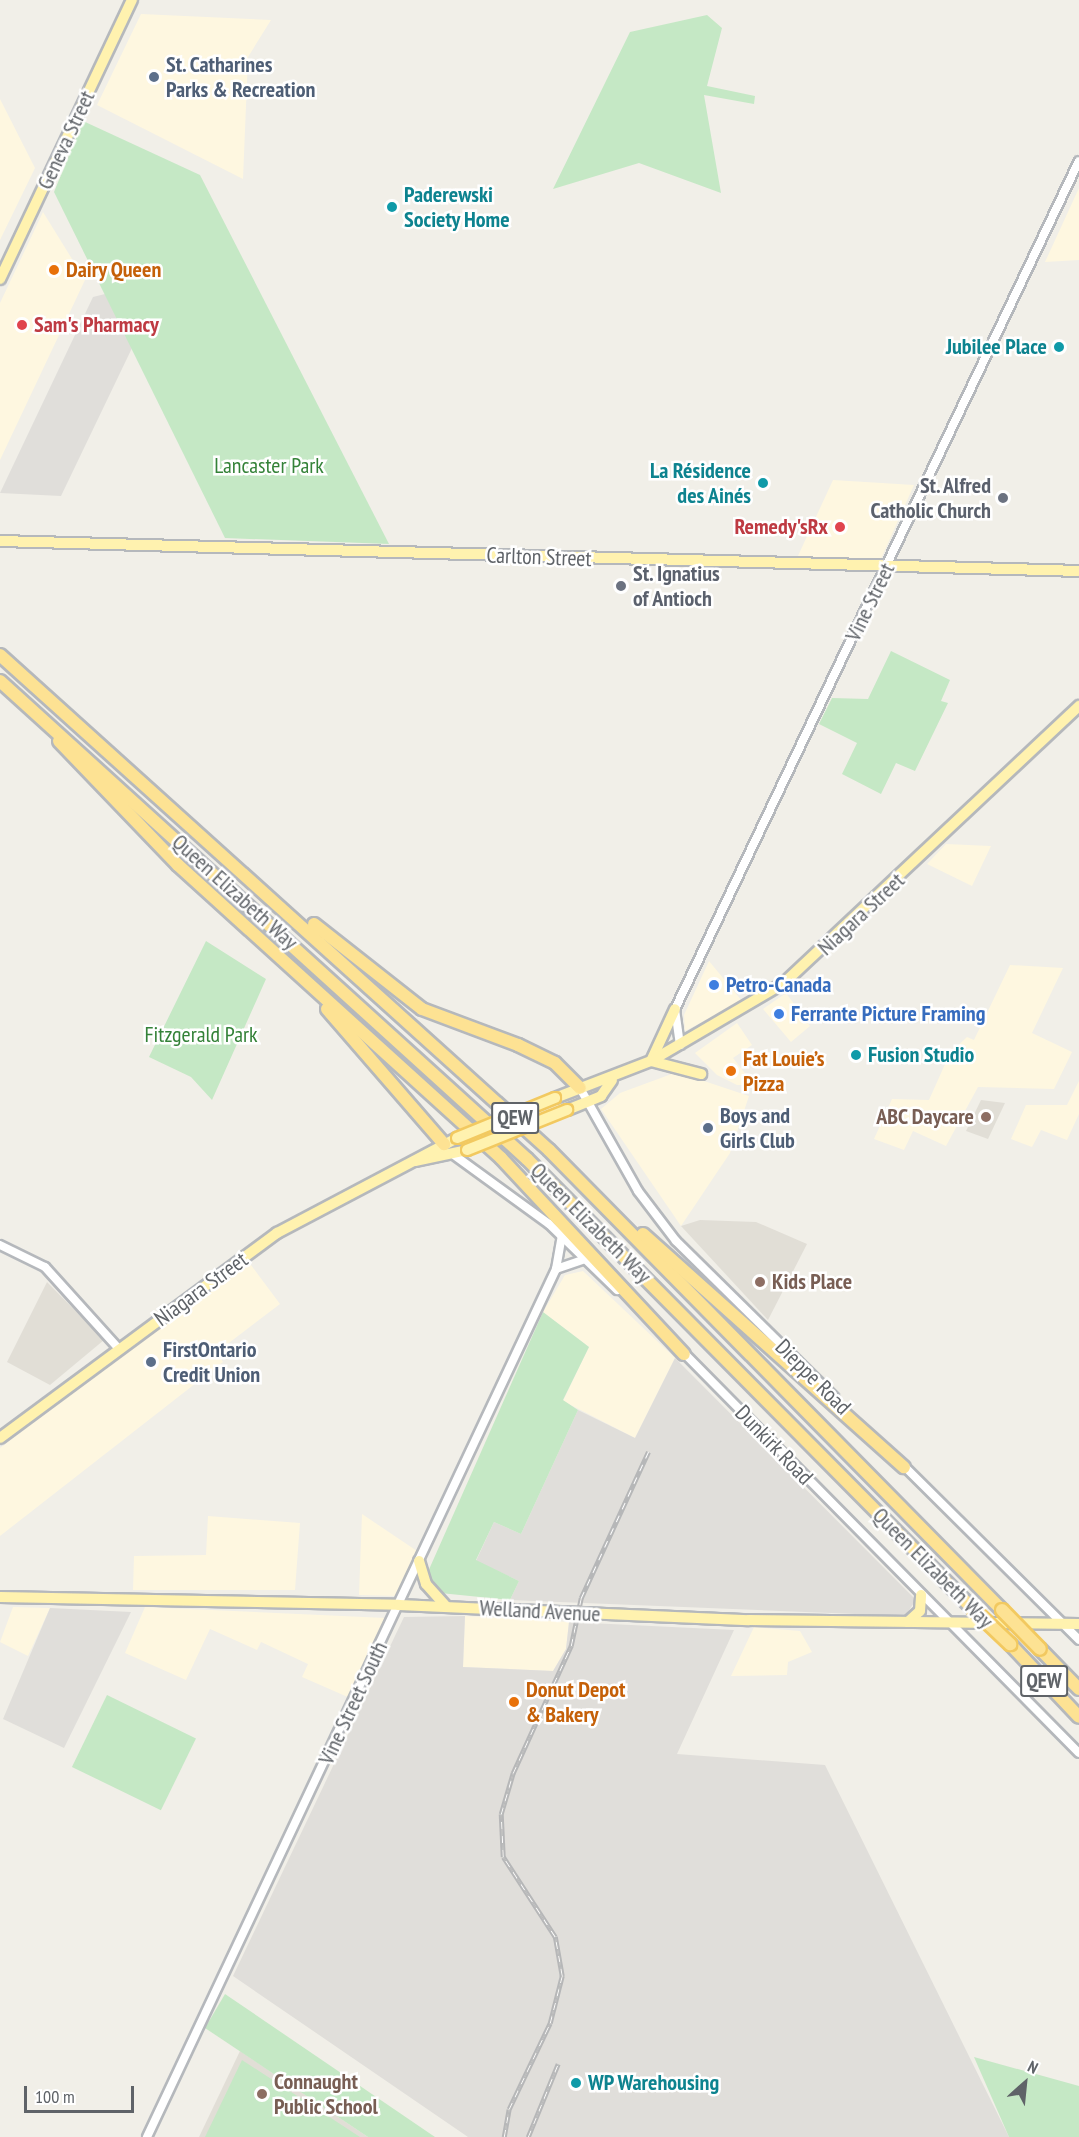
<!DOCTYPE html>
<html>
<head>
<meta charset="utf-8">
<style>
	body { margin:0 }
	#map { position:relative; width:1079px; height:2137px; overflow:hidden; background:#f1efe8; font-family:"PT Sans Narrow",sans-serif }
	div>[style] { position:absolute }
	.commercial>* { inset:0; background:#fef7e0 }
	.industrial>* { inset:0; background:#e0deda }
	.education>* { inset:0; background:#e1ded6 }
	.green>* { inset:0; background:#c5e8c5; transform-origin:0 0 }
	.roads { filter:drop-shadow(2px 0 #b5b8bc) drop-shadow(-2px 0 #b5b8bc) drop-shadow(0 2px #b5b8bc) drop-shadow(0 -2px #b5b8bc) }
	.minor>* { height:8px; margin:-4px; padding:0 4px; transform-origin:4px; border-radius:4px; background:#fff }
	.major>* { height:10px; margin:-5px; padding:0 5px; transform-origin:5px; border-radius:5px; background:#fff2af }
	.highway>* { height:12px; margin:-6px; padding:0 6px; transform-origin:6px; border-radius:6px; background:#fde293 }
	.rail>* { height:4.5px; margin-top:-2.25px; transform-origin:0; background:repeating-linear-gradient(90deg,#fff 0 7px,#b6b7b8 0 14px); box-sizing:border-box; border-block:2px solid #b6b7b8 }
	.bridges { filter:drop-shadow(2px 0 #f2c960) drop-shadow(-2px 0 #f2c960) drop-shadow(0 2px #f2c960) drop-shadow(0 -2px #f2c960) }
	.major-bridge>* { height:10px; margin:-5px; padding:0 5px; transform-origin:5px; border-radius:5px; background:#fff2af }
	.highway-bridge>* { height:12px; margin:-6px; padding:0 6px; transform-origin:6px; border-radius:6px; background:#fde293 }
	.dots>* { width:16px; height:16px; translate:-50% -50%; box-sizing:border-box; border:3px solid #fff; border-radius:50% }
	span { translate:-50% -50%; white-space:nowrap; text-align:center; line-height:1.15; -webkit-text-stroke:5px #fff; paint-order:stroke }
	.shield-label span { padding:2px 4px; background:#fff; border:2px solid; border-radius:4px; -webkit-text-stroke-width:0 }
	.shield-label { font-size:21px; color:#5f6368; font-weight:700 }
	.service-label { font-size:22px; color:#4e5e75; font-weight:700 }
	.left { translate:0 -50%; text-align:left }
	.street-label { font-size:22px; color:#5f6368 }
	.culture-label { font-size:22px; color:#0d838f; font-weight:700 }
	.right { translate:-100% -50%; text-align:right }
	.food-label { font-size:22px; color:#c56008; font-weight:700 }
	.health-label { font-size:22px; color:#be3a42; font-weight:700 }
	.park-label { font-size:22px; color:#348238 }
	.worship-label { font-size:22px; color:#5b616d; font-weight:700 }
	.shop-label { font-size:22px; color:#366cbe; font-weight:700 }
	.education-label { font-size:22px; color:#785e54; font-weight:700 }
	.north { position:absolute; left:995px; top:2053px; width:60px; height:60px; -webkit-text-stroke:4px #fff; paint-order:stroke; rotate:27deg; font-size:16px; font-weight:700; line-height:24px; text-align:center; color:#5f6368 }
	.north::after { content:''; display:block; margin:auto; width:21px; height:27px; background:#5f6368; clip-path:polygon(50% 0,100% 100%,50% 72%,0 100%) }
	.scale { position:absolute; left:24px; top:2086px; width:110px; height:27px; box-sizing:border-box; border:3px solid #5f6368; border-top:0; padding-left:8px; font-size:18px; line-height:21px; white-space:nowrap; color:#5f6368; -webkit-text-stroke:4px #fff; paint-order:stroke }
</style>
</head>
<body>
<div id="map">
	<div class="commercial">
		<div style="clip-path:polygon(141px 14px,271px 20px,248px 57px,243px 179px,97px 105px)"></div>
		<div style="clip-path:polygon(0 99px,35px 168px,0 240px)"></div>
		<div style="clip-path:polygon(1079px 188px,1079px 260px,1045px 262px)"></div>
		<div style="clip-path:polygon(43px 212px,85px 280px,0 460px,0 303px)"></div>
		<div style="clip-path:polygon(833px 480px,914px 485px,880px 561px,797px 558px)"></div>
		<div style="clip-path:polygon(946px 844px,991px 846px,972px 886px,927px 864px)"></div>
		<div style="clip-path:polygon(709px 961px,742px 1001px,685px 1031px,684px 1015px)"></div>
		<div style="clip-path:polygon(1010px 965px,1063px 968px,1032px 1033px,1072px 1052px,1054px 1089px,978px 1087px,946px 1146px,913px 1131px,904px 1150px,874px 1139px,892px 1099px,929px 1100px,950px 1053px,967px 1037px,974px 1040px)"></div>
		<div style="clip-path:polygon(786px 993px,810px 1026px,791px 1042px,763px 1009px)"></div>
		<div style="clip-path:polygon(737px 1023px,752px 1045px,733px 1058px,754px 1085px,737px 1085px,717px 1075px,695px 1053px)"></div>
		<div style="clip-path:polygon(677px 1072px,749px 1096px,730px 1153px,681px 1226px,601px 1109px,620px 1093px)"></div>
		<div style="clip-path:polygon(1079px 1081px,1079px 1114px,1067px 1140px,1041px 1130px,1032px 1147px,1011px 1139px,1026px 1105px,1067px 1105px)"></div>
		<div style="clip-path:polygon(248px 1261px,280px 1304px,217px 1352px,223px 1362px,0 1536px,0 1448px)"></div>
		<div style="clip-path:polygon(583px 1271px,675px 1358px,635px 1438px,563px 1401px,589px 1347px,543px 1312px,565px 1275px)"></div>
		<div style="clip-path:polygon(362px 1514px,417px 1551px,397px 1596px,359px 1595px)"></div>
		<div style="clip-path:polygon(208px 1516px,300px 1523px,295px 1590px,133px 1590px,134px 1556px,206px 1555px)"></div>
		<div style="clip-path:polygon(13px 1607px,50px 1608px,28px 1656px,0 1642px)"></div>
		<div style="clip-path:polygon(145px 1607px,386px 1618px,350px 1698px,302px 1677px,308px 1664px,261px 1642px,257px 1650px,210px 1629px,186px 1680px,125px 1653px)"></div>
		<div style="clip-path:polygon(465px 1616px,569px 1622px,566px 1649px,553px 1671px,463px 1667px)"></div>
		<div style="clip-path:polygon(754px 1627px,800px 1631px,812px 1652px,788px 1662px,787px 1675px,731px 1676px)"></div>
	</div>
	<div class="industrial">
		<div style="clip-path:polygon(105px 294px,132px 348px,61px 496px,0 493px,93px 297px)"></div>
		<div style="clip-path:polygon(675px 1358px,916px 1600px,905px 1616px,510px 1600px,519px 1581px,476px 1561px,494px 1522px,521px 1534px,578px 1410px,635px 1438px)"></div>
		<div style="clip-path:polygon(50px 1608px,131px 1612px,64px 1748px,3px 1719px)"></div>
		<div style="clip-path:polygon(465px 1616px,463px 1667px,553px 1671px,566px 1649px,569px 1622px,734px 1630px,677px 1754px,825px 1765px,1009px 2137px,468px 2137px,233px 1976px,404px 1617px)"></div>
	</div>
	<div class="education">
		<div style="clip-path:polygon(981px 1100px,1005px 1103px,988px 1139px,966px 1131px)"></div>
		<div style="clip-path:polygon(700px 1220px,756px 1222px,807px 1244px,768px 1320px,681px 1226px)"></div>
		<div style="clip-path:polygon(47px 1282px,104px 1340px,50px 1385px,7px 1362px)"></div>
		<div style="clip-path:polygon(240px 2051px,368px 2137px,199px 2137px)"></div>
	</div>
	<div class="green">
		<div style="clip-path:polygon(707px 15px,722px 28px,707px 86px,755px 96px,754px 104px,704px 95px,721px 193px,639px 163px,553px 189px,630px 32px)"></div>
		<div style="clip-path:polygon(83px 121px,200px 175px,389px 544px,225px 538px,54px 192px)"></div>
		<div style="clip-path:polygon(891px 651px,950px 680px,941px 701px,948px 703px,915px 771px,896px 763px,881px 794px,842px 774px,857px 743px,819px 724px,832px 698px,868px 699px)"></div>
		<div style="clip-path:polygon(206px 941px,266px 979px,212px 1100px,191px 1077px,149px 1057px)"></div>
		<div style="clip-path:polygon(543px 1312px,589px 1347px,563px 1400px,578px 1410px,521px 1534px,494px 1522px,476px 1560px,519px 1581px,510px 1600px,440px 1593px,427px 1574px)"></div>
		<div style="left:107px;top:1695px;width:99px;height:80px;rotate:26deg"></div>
		<div style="clip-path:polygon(225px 1994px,435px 2137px,368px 2137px,205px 2028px)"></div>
		<div style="clip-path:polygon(974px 2057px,1079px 2086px,1079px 2137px,1009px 2137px)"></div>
		<div style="clip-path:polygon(242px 2060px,360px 2137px,205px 2137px)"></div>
	</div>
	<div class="roads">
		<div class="minor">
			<div style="left:680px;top:1045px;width:36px;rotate:-98deg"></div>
			<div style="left:675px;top:1009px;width:939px;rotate:-64.53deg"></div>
			<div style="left:580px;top:1088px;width:118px;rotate:60.6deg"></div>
			<div style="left:638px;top:1191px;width:63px;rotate:52.8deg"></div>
			<div style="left:676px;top:1241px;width:222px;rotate:44.6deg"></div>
			<div style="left:454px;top:1155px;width:117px;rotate:36deg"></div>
			<div style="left:549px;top:1224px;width:95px;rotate:44.1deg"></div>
			<div style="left:0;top:1245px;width:50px;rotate:26.1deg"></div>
			<div style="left:45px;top:1267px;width:110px;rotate:47.9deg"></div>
			<div style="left:556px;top:1269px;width:31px;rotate:-19deg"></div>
			<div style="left:681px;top:1350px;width:566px;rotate:45.36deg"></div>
			<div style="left:901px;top:1463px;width:251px;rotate:44.8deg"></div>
			<div style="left:147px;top:2137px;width:960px;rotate:-64.77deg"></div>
			<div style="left:556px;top:1269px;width:34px;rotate:-80deg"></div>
		</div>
		<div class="major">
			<div style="left:0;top:279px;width:309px;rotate:-64.7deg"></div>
			<div style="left:0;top:541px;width:1079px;rotate:1.59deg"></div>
			<div style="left:651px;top:1061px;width:57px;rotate:-65.2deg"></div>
			<div style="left:651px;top:1061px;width:52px;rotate:14.6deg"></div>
			<div style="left:555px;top:1098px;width:103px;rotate:-21.1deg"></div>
			<div style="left:651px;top:1061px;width:154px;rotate:-30.4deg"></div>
			<div style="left:784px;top:983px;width:405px;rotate:-43.2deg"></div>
			<div style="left:567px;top:1110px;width:37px;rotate:-22deg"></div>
			<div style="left:601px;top:1096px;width:19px;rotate:-55deg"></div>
			<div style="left:415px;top:1161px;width:53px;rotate:-11.9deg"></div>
			<div style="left:0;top:1438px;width:345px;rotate:-36.5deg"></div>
			<div style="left:277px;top:1233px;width:204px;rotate:-27.8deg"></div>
			<div style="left:419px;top:1561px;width:24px;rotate:73deg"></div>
			<div style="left:426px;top:1584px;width:31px;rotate:48deg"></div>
			<div style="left:0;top:1597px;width:399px;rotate:1.1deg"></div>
			<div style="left:399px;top:1605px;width:350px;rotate:2.5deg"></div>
			<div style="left:749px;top:1620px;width:330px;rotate:0.7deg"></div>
			<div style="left:908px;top:1622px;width:16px;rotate:-43deg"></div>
			<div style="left:920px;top:1611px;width:16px;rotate:-86deg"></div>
		</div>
		<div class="highway">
			<div style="left:0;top:655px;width:739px;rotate:42.04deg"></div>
			<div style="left:549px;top:1150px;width:646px;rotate:45.44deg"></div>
			<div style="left:0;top:681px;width:711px;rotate:42.21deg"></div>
			<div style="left:527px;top:1159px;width:635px;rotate:45.26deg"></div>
			<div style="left:59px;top:741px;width:172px;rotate:46.2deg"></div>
			<div style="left:178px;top:865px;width:436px;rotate:42.2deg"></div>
			<div style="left:501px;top:1158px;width:268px;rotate:47deg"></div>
			<div style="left:314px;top:924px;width:137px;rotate:38.2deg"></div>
			<div style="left:422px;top:1009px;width:103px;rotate:20.6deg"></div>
			<div style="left:518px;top:1045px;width:41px;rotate:25.9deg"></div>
			<div style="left:555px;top:1063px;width:35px;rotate:45deg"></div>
			<div style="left:327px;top:1009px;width:179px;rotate:49.1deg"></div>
			<div style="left:643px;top:1234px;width:350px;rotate:41.8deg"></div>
			<div style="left:1010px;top:1644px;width:100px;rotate:46.6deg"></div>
			<div style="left:1040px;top:1649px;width:56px;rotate:45.7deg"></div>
		</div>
	</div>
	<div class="rail">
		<div style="left:504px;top:2137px;width:28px;rotate:-80deg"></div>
		<div style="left:509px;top:2109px;width:95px;rotate:-64.5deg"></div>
		<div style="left:550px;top:2023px;width:49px;rotate:-75.7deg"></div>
		<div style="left:562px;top:1976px;width:40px;rotate:-100deg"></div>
		<div style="left:555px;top:1937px;width:95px;rotate:-123deg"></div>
		<div style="left:503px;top:1857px;width:43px;rotate:-92.7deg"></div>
		<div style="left:501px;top:1814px;width:43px;rotate:-73.7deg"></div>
		<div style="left:513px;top:1773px;width:140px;rotate:-65.5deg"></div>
		<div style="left:571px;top:1646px;width:49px;rotate:-78.2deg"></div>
		<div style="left:581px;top:1598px;width:161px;rotate:-65.3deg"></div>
		<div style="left:528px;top:2137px;width:79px;rotate:-67.7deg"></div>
	</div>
	<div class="bridges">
		<div class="major-bridge">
			<div style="left:457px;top:1138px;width:106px;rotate:-22.2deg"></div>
			<div style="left:467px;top:1150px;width:108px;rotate:-21.8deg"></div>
		</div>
		<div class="highway-bridge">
			<div style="left:974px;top:1610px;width:50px;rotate:43.4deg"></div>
			<div style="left:1002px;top:1610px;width:54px;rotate:45.7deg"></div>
		</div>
	</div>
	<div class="dots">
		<div style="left:154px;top:77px;background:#5c6f8a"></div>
		<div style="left:392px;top:207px;background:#0f9aa8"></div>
		<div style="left:54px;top:270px;background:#e8710a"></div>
		<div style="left:22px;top:325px;background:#e0444e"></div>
		<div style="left:1059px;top:347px;background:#0f9aa8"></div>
		<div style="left:763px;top:483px;background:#0f9aa8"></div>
		<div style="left:1003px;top:498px;background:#6b7280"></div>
		<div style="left:840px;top:527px;background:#e0444e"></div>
		<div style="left:621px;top:586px;background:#6b7280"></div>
		<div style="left:714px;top:985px;background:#3f7fe0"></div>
		<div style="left:779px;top:1014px;background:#3f7fe0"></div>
		<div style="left:856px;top:1055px;background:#0f9aa8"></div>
		<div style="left:731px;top:1071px;background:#e8710a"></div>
		<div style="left:986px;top:1117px;background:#8d6e63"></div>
		<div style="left:708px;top:1128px;background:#5c6f8a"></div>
		<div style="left:760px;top:1282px;background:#8d6e63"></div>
		<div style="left:151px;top:1362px;background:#5c6f8a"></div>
		<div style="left:514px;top:1702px;background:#e8710a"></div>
		<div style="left:576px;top:2083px;background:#0f9aa8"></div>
		<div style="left:262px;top:2094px;background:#8d6e63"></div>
	</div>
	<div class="shield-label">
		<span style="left:515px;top:1118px">QEW</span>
		<span style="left:1044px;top:1681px">QEW</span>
	</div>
	<div class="service-label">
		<span class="left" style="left:166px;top:77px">St. Catharines<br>Parks &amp; Recreation</span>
		<span class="left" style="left:720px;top:1128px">Boys and<br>Girls Club</span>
		<span class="left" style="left:163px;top:1362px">FirstOntario<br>Credit Union</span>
	</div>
	<div class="street-label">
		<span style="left:66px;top:140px;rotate:-65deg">Geneva Street</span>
		<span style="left:539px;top:557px;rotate:2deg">Carlton Street</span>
		<span style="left:870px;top:602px;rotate:-64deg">Vine Street</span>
		<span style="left:235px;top:892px;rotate:42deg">Queen Elizabeth Way</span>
		<span style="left:861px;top:914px;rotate:-43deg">Niagara Street</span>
		<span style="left:591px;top:1223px;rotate:45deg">Queen Elizabeth Way</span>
		<span style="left:201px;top:1289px;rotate:-36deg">Niagara Street</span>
		<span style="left:813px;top:1377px;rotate:45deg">Dieppe Road</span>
		<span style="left:774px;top:1445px;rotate:46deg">Dunkirk Road</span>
		<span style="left:933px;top:1568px;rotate:45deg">Queen Elizabeth Way</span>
		<span style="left:540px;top:1611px;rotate:3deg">Welland Avenue</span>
		<span style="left:353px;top:1703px;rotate:-65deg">Vine Street South</span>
	</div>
	<div class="culture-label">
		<span class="left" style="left:404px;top:207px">Paderewski<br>Society Home</span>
		<span class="right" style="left:1047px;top:347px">Jubilee Place</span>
		<span class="right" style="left:751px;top:483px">La Résidence<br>des Ainés</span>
		<span class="left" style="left:868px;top:1055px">Fusion Studio</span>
		<span class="left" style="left:588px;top:2083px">WP Warehousing</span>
	</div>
	<div class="food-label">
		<span class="left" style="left:66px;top:270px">Dairy Queen</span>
		<span class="left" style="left:743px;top:1071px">Fat Louie’s<br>Pizza</span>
		<span class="left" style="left:526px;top:1702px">Donut Depot<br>&amp; Bakery</span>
	</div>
	<div class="health-label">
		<span class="left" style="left:34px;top:325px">Sam's Pharmacy</span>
		<span class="right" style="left:828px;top:527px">Remedy'sRx</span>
	</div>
	<div class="park-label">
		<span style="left:269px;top:466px">Lancaster Park</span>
		<span style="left:201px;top:1035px">Fitzgerald Park</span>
	</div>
	<div class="worship-label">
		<span class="right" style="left:991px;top:498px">St. Alfred<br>Catholic Church</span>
		<span class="left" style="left:633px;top:586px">St. Ignatius<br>of Antioch</span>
	</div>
	<div class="shop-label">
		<span class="left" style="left:726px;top:985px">Petro-Canada</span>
		<span class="left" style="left:791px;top:1014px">Ferrante Picture Framing</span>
	</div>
	<div class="education-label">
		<span class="right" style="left:974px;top:1117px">ABC Daycare</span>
		<span class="left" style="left:772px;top:1282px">Kids Place</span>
		<span class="left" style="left:274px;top:2094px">Connaught<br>Public School</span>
	</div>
	<div class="north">N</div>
	<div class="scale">100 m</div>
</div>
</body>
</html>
